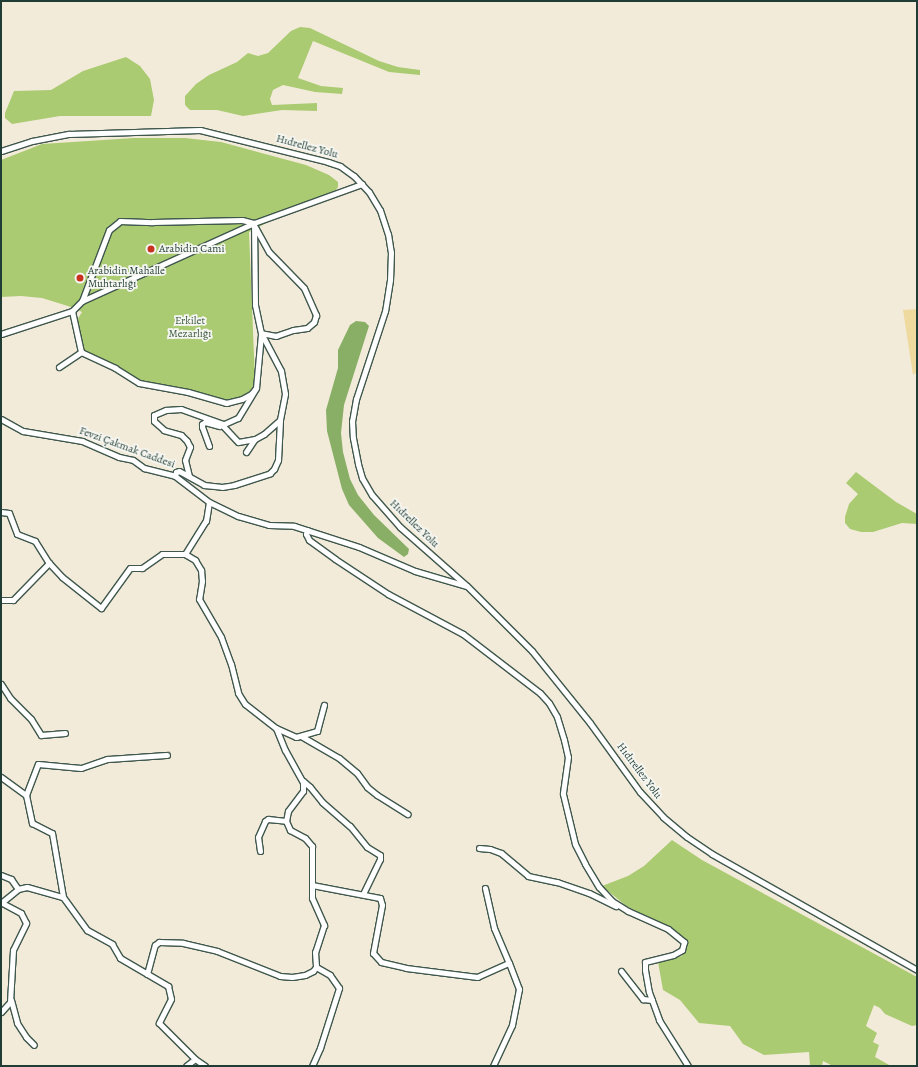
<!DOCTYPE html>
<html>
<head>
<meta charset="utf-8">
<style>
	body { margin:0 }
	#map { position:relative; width:918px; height:1067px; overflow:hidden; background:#f3ebd9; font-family:Alegreya,serif }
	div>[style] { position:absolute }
	.green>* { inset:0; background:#abcb73 }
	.forest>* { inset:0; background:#88af65 }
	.sand>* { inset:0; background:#eeda9e }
	.roads { filter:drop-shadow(1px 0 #3f574d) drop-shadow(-1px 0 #3f574d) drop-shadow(0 1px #3f574d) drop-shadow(0 -1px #3f574d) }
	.minor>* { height:5px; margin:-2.5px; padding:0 2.5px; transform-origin:2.5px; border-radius:2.5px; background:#fff }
	.dots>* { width:11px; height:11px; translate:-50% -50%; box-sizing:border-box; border:2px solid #f6f6f2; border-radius:50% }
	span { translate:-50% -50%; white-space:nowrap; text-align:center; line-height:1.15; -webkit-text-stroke:3.5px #f6f6f2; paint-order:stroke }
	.street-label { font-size:11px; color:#1f3d34 }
	.poi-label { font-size:11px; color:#1f3d34 }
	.left { translate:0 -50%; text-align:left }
	.park-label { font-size:11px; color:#3b5941 }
	.frame { position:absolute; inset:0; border:2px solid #1f3d34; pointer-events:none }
</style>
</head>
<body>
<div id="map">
	<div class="green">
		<div style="clip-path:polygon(300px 27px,310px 28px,379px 61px,398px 67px,420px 70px,420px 75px,389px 72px,313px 41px,298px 78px,321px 86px,343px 88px,342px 94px,315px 92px,283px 85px,273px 90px,270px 99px,272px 105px,317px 103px,317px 111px,282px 110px,243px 116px,217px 110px,190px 110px,185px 105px,185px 96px,196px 84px,209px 75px,237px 62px,248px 53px,258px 56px,268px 53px,291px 31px)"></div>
		<div style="clip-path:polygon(126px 57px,140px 66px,150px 79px,154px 100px,151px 116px,60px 116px,12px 124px,5px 118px,5px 113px,14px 91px,51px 90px,83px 71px)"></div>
		<div style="clip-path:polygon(134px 138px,185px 138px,221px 142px,306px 165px,329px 175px,338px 182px,338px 187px,336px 190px,309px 201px,249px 232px,255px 380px,250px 396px,233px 404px,143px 385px,82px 350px,77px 320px,82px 312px,71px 307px,42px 298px,21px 296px,1px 297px,1px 160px,42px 144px)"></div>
		<div style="clip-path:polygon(856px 472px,896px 502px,917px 514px,917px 524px,902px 523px,873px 532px,861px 532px,850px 529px,845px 523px,845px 517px,849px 504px,858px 494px,846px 483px)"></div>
		<div style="clip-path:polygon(672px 840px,702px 860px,917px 977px,917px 1025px,912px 1026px,885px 1014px,880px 1008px,874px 1005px,866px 1026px,877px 1033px,873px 1042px,879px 1045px,875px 1057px,891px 1066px,833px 1066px,823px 1061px,822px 1066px,810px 1066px,809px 1052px,764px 1055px,743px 1044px,730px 1026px,699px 1023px,680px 1000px,663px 990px,658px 962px,682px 956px,686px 949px,685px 944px,678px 935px,625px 905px,602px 886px,628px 876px,644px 866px)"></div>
	</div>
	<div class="forest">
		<div style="clip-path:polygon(356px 321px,365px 322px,369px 326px,344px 405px,341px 433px,343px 452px,350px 479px,358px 495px,374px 515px,409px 549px,408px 554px,404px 557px,378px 538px,349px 505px,342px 489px,327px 431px,326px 410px,338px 368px,338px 350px,350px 325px)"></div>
	</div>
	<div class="sand">
		<div style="clip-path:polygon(917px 309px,917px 372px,913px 375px,903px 310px)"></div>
	</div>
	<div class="roads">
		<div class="minor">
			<div style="left:1px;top:151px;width:33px;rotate:-18deg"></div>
			<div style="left:32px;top:141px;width:38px;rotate:-11deg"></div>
			<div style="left:69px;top:134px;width:131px;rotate:-1.7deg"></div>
			<div style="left:200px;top:130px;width:132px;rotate:14deg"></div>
			<div style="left:328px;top:162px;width:13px;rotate:18deg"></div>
			<div style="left:340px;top:166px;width:17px;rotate:36deg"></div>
			<div style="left:354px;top:176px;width:22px;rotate:47deg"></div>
			<div style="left:369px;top:192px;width:21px;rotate:59deg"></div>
			<div style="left:380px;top:210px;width:25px;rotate:72deg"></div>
			<div style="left:388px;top:234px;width:18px;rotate:81deg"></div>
			<div style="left:391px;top:252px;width:28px;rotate:92deg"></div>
			<div style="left:390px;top:280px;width:31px;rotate:99deg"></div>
			<div style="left:385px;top:311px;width:93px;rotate:108.2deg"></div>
			<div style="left:356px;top:399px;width:22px;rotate:100deg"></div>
			<div style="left:352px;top:421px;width:17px;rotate:87deg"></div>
			<div style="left:353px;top:438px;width:26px;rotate:79deg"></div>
			<div style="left:358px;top:464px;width:15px;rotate:74deg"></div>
			<div style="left:362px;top:478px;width:20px;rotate:60deg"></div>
			<div style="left:372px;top:495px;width:43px;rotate:48.8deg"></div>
			<div style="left:400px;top:527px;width:89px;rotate:41.4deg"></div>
			<div style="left:467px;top:586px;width:92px;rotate:45deg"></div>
			<div style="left:532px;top:651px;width:92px;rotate:51.1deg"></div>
			<div style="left:590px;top:723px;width:85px;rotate:54.1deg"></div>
			<div style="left:640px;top:792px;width:34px;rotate:47deg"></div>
			<div style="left:663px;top:817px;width:31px;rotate:40deg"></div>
			<div style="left:687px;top:837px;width:30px;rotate:34deg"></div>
			<div style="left:712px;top:854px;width:236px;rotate:29.5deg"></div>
			<div style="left:254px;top:223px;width:82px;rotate:89.3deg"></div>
			<div style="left:255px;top:305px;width:29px;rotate:78deg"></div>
			<div style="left:261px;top:333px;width:43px;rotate:62.2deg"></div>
			<div style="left:281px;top:371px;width:23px;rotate:80deg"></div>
			<div style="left:285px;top:394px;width:26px;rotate:101deg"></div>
			<div style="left:280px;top:420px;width:21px;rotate:139deg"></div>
			<div style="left:264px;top:434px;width:10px;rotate:151deg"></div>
			<div style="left:255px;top:439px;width:17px;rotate:170deg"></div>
			<div style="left:238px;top:442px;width:23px;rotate:-133deg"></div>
			<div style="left:222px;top:425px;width:17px;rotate:-24deg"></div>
			<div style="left:238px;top:418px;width:33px;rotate:-59deg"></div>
			<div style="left:255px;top:227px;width:29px;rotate:61deg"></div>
			<div style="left:269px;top:252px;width:50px;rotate:45.8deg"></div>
			<div style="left:304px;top:288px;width:30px;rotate:66deg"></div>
			<div style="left:316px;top:315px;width:7px;rotate:106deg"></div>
			<div style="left:314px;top:322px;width:9px;rotate:139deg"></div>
			<div style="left:307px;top:328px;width:14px;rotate:172deg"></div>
			<div style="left:293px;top:330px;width:18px;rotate:161deg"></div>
			<div style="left:276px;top:336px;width:15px;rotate:-169deg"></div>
			<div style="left:82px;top:301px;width:189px;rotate:-24.4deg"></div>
			<div style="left:72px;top:311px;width:42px;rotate:77.6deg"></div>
			<div style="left:81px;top:352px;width:38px;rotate:25deg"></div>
			<div style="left:115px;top:368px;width:28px;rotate:32deg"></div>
			<div style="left:139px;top:383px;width:50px;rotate:10.4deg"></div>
			<div style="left:188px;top:392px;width:40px;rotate:16deg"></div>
			<div style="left:226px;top:403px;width:16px;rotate:-14deg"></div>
			<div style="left:242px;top:399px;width:10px;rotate:-29deg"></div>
			<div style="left:251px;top:394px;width:8px;rotate:-50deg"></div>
			<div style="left:256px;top:388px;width:54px;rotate:-84.7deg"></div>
			<div style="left:1px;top:334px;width:75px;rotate:-17.9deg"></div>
			<div style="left:72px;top:311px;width:14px;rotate:-45deg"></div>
			<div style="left:82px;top:301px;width:76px;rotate:-69.2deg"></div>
			<div style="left:109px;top:230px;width:14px;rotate:-39deg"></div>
			<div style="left:120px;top:221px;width:33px;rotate:2deg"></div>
			<div style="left:153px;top:222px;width:89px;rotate:-1.3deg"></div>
			<div style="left:242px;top:220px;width:12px;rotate:14deg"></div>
			<div style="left:254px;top:223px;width:115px;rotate:-19.9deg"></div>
			<div style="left:59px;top:367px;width:27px;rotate:-34deg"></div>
			<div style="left:1px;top:419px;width:25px;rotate:29deg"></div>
			<div style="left:23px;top:431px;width:60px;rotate:9.6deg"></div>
			<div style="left:82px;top:441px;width:40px;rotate:23.4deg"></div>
			<div style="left:119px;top:457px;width:14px;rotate:12deg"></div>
			<div style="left:133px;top:460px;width:14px;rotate:36deg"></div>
			<div style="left:144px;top:468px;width:32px;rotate:14deg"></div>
			<div style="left:175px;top:476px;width:43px;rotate:37.4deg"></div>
			<div style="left:209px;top:502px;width:32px;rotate:26deg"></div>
			<div style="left:238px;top:516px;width:32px;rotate:16deg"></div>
			<div style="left:269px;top:525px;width:25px;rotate:2deg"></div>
			<div style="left:294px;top:526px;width:68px;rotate:17.9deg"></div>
			<div style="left:359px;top:547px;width:61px;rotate:23.2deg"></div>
			<div style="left:415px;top:571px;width:53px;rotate:16.4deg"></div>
			<div style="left:209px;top:446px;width:20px;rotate:-110deg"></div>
			<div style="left:202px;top:427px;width:3px;rotate:-90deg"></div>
			<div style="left:202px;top:424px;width:4px;rotate:-34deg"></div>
			<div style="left:205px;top:422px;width:15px;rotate:16deg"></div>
			<div style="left:246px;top:452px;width:14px;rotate:-56deg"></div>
			<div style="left:175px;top:476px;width:4px;rotate:-76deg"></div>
			<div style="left:176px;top:472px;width:3px;rotate:-18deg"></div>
			<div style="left:179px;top:471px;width:29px;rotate:29deg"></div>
			<div style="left:204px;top:485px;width:18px;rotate:6deg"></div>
			<div style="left:222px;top:487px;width:12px;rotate:-9deg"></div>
			<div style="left:234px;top:485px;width:38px;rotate:-18deg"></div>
			<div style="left:270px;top:473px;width:6px;rotate:-45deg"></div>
			<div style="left:274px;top:469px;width:10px;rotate:-66deg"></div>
			<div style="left:278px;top:460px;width:40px;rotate:-87.1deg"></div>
			<div style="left:189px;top:476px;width:16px;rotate:-104deg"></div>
			<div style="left:185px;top:460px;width:14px;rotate:-69deg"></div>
			<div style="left:190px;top:447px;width:7px;rotate:-117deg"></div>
			<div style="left:187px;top:441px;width:8px;rotate:-135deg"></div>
			<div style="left:181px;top:435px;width:18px;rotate:-164deg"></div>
			<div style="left:164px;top:430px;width:13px;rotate:-138deg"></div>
			<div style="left:154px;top:421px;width:6px;rotate:-90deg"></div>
			<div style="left:154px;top:415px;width:13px;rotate:-23deg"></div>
			<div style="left:166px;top:410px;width:15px;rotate:-4deg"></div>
			<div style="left:181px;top:409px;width:45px;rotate:19.7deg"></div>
			<div style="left:1px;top:512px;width:8px;rotate:7deg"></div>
			<div style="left:9px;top:513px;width:22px;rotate:69deg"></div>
			<div style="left:17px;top:534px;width:19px;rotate:21deg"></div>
			<div style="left:35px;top:541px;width:26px;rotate:58deg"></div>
			<div style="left:307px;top:530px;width:4px;rotate:104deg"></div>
			<div style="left:306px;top:534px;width:7px;rotate:63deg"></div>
			<div style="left:309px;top:540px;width:32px;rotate:36deg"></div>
			<div style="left:335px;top:559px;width:64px;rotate:33.4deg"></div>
			<div style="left:388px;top:594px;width:85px;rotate:28.1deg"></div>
			<div style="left:463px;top:634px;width:97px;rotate:37.5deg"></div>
			<div style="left:540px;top:693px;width:13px;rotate:48deg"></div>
			<div style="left:549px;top:703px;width:16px;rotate:60deg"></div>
			<div style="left:557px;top:717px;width:24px;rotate:73deg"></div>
			<div style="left:564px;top:740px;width:17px;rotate:77deg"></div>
			<div style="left:568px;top:757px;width:37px;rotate:98deg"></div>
			<div style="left:563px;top:794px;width:51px;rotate:76.5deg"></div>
			<div style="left:575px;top:844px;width:22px;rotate:63deg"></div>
			<div style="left:585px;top:864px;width:27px;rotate:59deg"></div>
			<div style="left:599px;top:887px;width:19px;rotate:47deg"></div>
			<div style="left:612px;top:901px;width:19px;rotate:32deg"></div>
			<div style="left:628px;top:911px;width:44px;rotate:24.2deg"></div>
			<div style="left:668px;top:929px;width:21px;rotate:39deg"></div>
			<div style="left:684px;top:942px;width:8px;rotate:104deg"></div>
			<div style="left:682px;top:950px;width:10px;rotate:151deg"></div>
			<div style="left:673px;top:955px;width:29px;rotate:166deg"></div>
			<div style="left:645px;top:962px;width:8px;rotate:90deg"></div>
			<div style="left:645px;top:970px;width:22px;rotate:80deg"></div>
			<div style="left:649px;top:992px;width:30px;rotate:70deg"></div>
			<div style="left:659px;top:1020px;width:54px;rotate:57.8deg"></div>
			<div style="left:185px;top:554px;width:12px;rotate:31deg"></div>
			<div style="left:195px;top:560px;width:12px;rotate:59deg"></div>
			<div style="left:201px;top:570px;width:11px;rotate:85deg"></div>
			<div style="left:202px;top:581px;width:18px;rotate:99deg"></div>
			<div style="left:199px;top:599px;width:44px;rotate:59.9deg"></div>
			<div style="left:221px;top:637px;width:29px;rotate:70deg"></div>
			<div style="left:231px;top:664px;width:30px;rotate:76deg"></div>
			<div style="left:238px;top:693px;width:13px;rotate:58deg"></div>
			<div style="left:245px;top:704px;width:39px;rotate:38deg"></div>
			<div style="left:276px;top:728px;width:24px;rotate:68deg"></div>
			<div style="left:285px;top:750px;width:37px;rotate:61deg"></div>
			<div style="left:303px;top:782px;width:9px;rotate:90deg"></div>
			<div style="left:303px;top:791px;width:25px;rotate:127deg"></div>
			<div style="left:288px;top:811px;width:10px;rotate:101deg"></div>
			<div style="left:286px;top:821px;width:10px;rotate:66deg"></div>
			<div style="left:290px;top:830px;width:17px;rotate:28deg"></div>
			<div style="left:305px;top:838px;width:11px;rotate:49deg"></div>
			<div style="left:312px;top:846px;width:52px;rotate:90deg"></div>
			<div style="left:312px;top:898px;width:30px;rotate:66deg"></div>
			<div style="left:324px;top:925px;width:28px;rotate:108deg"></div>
			<div style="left:315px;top:952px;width:15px;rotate:86deg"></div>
			<div style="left:1px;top:600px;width:12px"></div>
			<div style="left:13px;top:600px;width:52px;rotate:-45.8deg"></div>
			<div style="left:49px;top:563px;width:19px;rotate:47deg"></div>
			<div style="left:62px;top:577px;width:50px;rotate:38.5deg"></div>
			<div style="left:101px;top:608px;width:49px;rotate:-54.1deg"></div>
			<div style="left:130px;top:568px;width:12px"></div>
			<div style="left:142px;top:568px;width:24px;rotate:-35deg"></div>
			<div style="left:162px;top:554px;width:23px"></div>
			<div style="left:185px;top:554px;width:39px;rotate:-58deg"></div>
			<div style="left:206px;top:521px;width:19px;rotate:-81deg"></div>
			<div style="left:1px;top:684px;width:17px;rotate:57deg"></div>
			<div style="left:10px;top:698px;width:30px;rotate:45deg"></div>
			<div style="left:31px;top:719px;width:19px;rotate:58deg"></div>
			<div style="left:41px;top:735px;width:24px;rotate:-5deg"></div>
			<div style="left:276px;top:728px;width:22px;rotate:24deg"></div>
			<div style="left:296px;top:737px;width:22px;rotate:-16deg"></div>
			<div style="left:317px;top:731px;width:27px;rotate:-75deg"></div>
			<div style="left:301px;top:736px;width:44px;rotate:30.1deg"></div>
			<div style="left:339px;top:758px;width:23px;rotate:40deg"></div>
			<div style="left:357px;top:773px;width:17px;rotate:54deg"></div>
			<div style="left:367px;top:787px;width:13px;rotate:39deg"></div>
			<div style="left:377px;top:795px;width:36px;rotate:32deg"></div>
			<div style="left:1px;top:777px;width:31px;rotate:36deg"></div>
			<div style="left:26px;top:795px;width:29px;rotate:78deg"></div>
			<div style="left:32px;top:823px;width:22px;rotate:27deg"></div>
			<div style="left:52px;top:833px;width:65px;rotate:80.2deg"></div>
			<div style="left:63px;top:897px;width:41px;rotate:54deg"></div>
			<div style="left:87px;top:930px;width:29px;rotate:29deg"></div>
			<div style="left:112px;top:944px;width:16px;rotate:60deg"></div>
			<div style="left:120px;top:958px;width:56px;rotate:30.3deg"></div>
			<div style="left:168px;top:986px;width:13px;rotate:77deg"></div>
			<div style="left:171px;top:999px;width:27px;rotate:117deg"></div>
			<div style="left:159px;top:1023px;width:51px;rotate:45deg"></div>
			<div style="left:195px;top:1059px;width:12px;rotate:35deg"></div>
			<div style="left:303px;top:781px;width:9px;rotate:41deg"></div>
			<div style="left:310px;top:787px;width:19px;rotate:51deg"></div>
			<div style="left:322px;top:802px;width:37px;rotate:41deg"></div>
			<div style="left:350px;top:826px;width:27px;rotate:51deg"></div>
			<div style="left:367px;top:847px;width:15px;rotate:32deg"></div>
			<div style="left:380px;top:855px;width:4px;rotate:90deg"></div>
			<div style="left:380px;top:859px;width:39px;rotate:116deg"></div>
			<div style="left:26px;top:795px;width:33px;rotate:-69deg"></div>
			<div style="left:38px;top:764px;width:43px;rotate:5.3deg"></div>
			<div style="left:81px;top:768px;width:28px;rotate:-19deg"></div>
			<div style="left:107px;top:759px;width:60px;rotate:-3.8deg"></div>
			<div style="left:479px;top:848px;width:11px;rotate:5deg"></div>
			<div style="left:490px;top:849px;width:12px;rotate:20deg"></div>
			<div style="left:501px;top:853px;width:35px;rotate:40deg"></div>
			<div style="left:528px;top:876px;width:30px;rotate:12deg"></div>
			<div style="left:557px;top:882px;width:34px;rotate:19deg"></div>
			<div style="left:589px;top:893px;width:30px;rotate:26deg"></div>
			<div style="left:260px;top:851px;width:14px;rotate:-98deg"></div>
			<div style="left:258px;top:837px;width:17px;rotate:-66deg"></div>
			<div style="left:265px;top:821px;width:4px;rotate:-34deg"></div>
			<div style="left:268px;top:819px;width:18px;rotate:6deg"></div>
			<div style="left:1px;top:875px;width:11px;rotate:22deg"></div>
			<div style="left:11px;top:879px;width:12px;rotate:55deg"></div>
			<div style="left:312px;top:885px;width:69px;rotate:10.8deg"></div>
			<div style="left:380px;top:898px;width:7px;rotate:74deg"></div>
			<div style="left:382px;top:905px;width:49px;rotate:100.6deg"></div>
			<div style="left:373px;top:953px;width:12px;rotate:48deg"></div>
			<div style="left:381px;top:962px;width:26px;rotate:13deg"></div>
			<div style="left:406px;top:968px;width:72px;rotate:7.2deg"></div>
			<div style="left:477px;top:977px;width:35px;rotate:-24deg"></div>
			<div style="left:509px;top:963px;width:28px;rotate:69deg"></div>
			<div style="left:519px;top:989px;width:37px;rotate:101deg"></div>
			<div style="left:512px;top:1025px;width:45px;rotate:114.9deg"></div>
			<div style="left:485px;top:888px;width:41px;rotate:77.3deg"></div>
			<div style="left:494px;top:928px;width:38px;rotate:67deg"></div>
			<div style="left:1px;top:903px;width:22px;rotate:-39deg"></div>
			<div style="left:18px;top:889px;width:9px;rotate:-13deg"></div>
			<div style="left:27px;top:887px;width:37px;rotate:16deg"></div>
			<div style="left:621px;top:971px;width:36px;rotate:52deg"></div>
			<div style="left:643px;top:999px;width:9px;rotate:6deg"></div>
			<div style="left:147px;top:974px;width:30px;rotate:-75deg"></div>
			<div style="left:155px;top:945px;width:5px;rotate:-37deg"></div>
			<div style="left:159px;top:942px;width:24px;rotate:2deg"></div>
			<div style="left:183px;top:943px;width:35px;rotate:13deg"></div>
			<div style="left:217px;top:951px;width:68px;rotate:21.6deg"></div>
			<div style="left:280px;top:976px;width:12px;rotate:5deg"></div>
			<div style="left:292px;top:977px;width:13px;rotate:-9deg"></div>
			<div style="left:305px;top:975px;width:9px;rotate:-27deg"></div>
			<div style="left:313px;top:971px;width:5px;rotate:-53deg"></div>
			<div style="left:11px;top:1000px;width:24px;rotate:75deg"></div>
			<div style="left:17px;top:1023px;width:17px;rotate:57deg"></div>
			<div style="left:26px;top:1037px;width:11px;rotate:45deg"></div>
			<div style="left:1px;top:1012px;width:13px;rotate:-48deg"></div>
			<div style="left:10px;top:1002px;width:52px;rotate:-86.7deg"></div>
			<div style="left:13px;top:950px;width:30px;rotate:-64deg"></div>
			<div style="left:26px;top:923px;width:11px;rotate:-117deg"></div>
			<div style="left:21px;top:913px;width:21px;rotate:-152deg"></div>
			<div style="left:186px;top:1066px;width:11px;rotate:-38deg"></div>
			<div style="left:312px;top:1066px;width:20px;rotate:-66deg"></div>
			<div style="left:320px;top:1048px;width:63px;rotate:-72.4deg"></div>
			<div style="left:339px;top:988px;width:16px;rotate:-125deg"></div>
			<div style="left:330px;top:975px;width:16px;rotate:-150deg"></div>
		</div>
	</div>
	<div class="dots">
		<div style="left:151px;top:249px;background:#c8321e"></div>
		<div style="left:80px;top:278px;background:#c8321e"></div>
	</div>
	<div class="street-label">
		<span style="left:307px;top:147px;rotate:15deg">Hıdrellez Yolu</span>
		<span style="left:127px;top:448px;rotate:20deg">Fevzi Çakmak Caddesi</span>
		<span style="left:414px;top:524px;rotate:44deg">Hıdrellez Yolu</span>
		<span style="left:639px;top:771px;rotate:53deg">Hıdırellez Yolu</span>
	</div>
	<div class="poi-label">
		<span class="left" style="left:159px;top:249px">Arabidin Cami</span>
		<span class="left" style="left:88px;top:278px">Arabidin Mahalle<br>Muhtarlığı</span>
	</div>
	<div class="park-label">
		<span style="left:190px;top:328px">Erkilet<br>Mezarlığı</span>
	</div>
	<div class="frame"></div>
</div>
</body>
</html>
